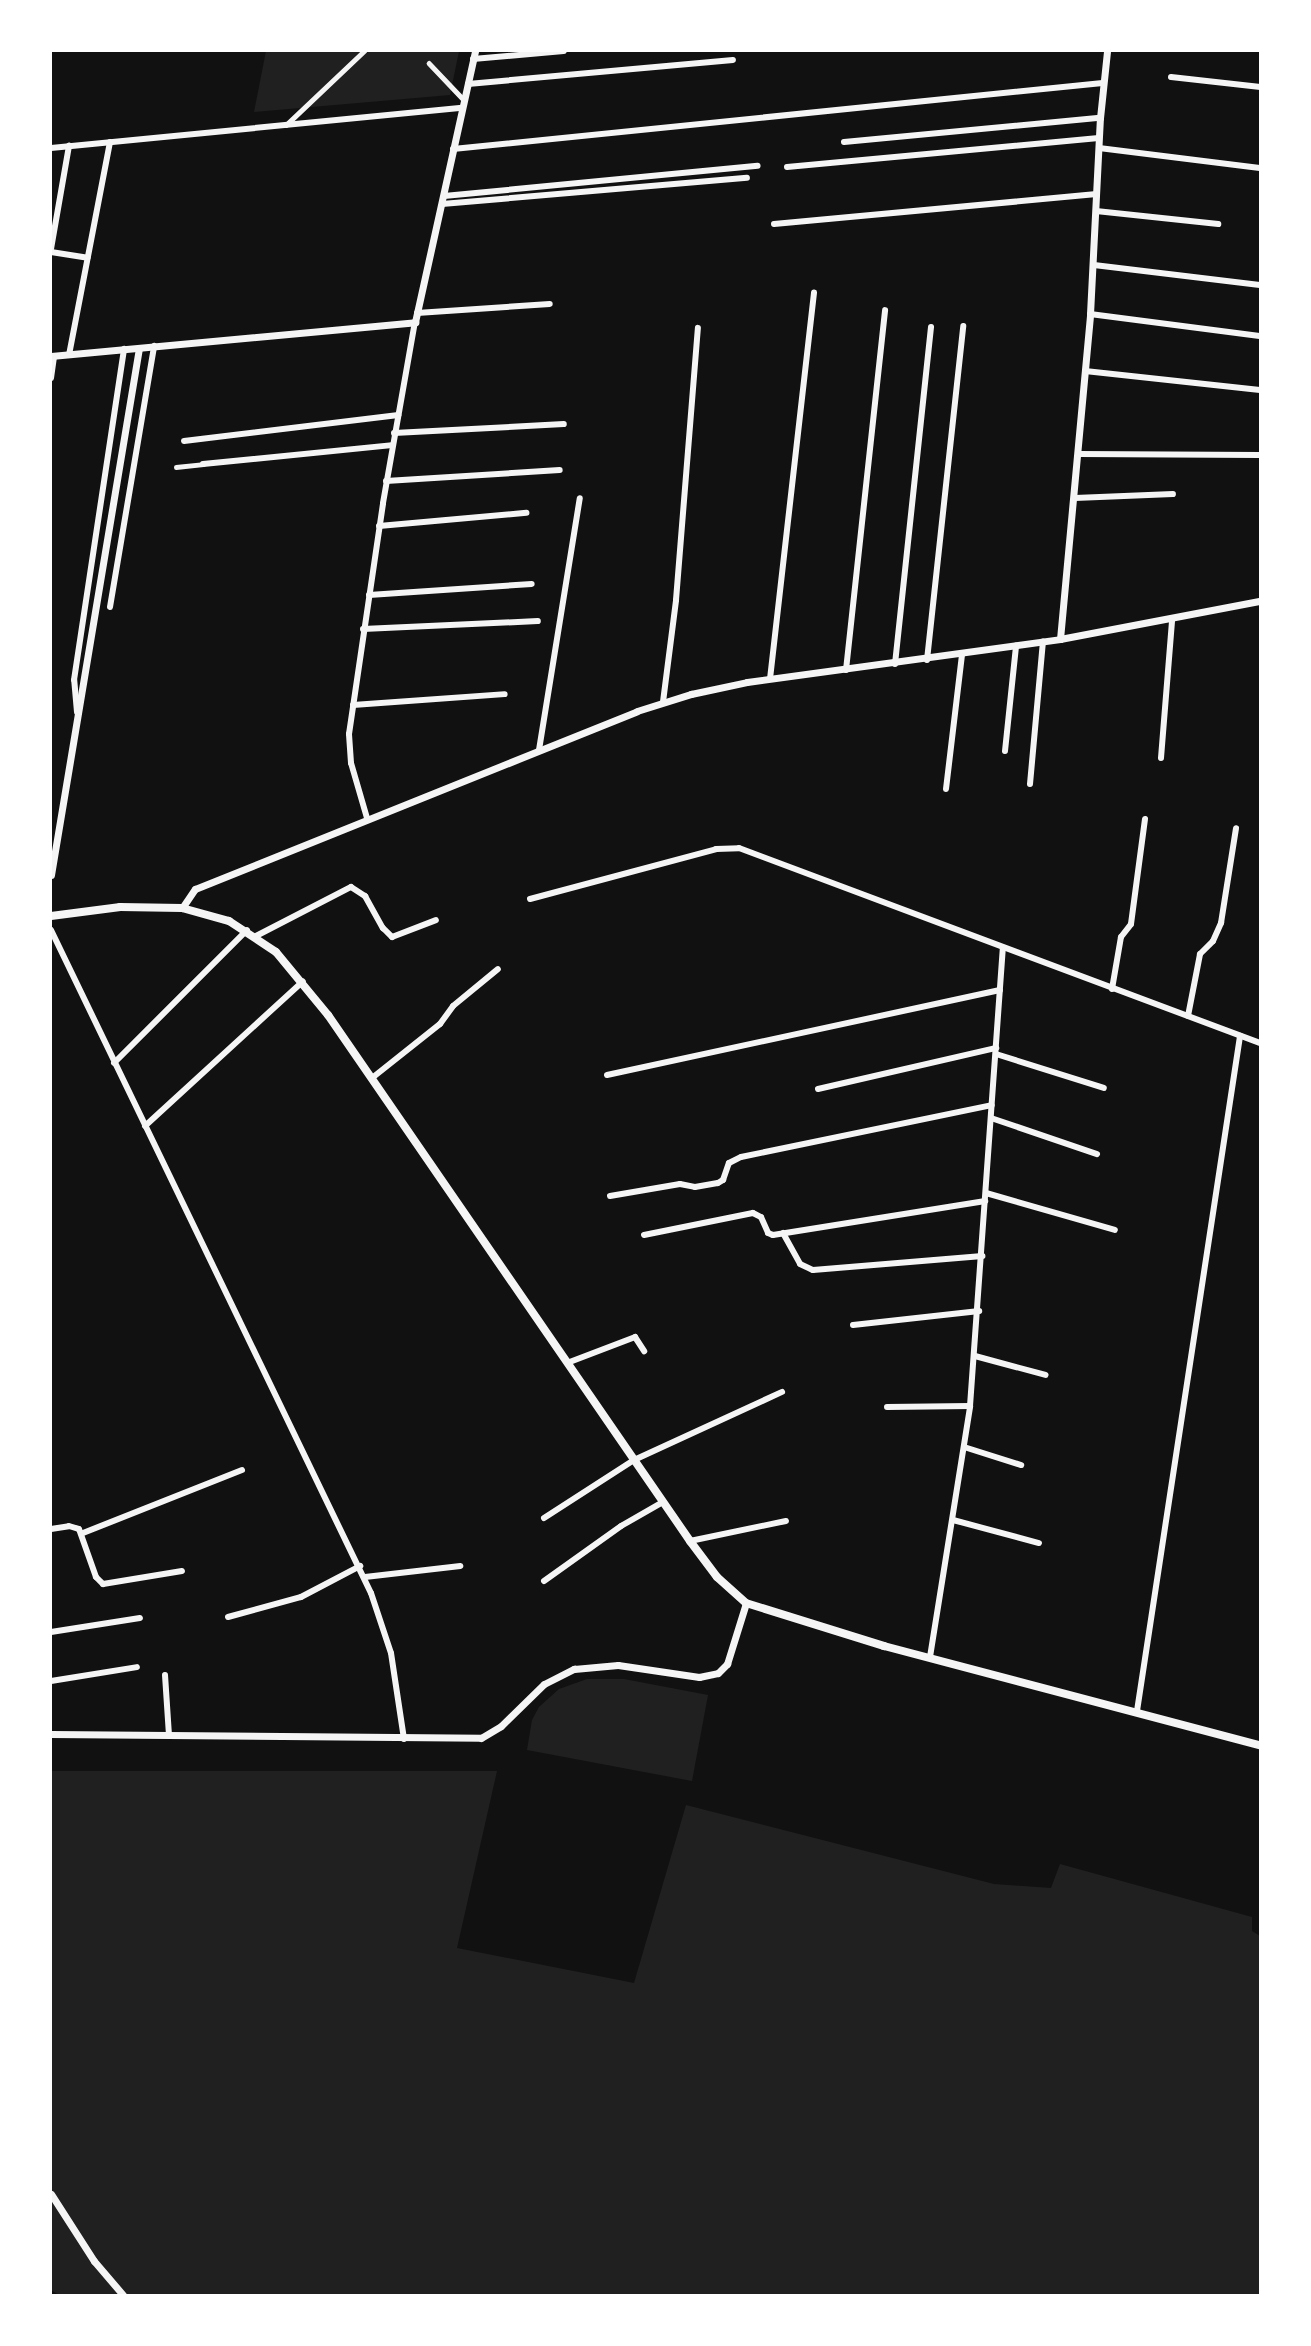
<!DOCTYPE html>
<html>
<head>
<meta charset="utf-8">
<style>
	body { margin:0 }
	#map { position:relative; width:1311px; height:2346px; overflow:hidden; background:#111; font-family:Roboto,sans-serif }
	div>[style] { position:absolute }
	.green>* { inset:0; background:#202020 }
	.pedestrian>* { height:4.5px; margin:-2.25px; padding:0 2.25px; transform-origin:2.25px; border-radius:2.25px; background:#f5f5f5 }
	.minor>* { height:6px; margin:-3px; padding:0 3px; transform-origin:3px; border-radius:3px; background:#f5f5f5 }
	.tertiary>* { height:7px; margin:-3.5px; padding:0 3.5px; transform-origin:3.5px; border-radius:3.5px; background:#f5f5f5 }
	.secondary>* { height:8px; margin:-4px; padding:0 4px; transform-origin:4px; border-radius:4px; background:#f5f5f5 }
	span { translate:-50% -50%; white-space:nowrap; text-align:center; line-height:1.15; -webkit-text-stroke:7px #fff; paint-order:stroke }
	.frame { position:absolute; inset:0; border:52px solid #fff; pointer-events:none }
</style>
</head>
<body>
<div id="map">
	<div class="green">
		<div style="clip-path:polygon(266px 51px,459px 51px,450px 95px,254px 112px)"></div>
		<div style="clip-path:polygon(587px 1679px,624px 1679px,708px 1695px,692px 1781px,527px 1750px,532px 1720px,539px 1707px,559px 1689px)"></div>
		<div style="clip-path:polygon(51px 1771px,497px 1771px,457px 1948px,634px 1983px,686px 1805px,994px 1884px,1051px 1888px,1060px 1864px,1252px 1917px,1252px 1931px,1260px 1936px,1260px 2295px,59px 2295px,51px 2290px)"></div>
	</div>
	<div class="pedestrian">
		<div style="left:429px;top:63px;width:51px;rotate:46.6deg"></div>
		<div style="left:286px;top:125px;width:108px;rotate:-43.5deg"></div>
		<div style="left:176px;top:467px;width:27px;rotate:-6deg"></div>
	</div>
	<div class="minor">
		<div style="left:473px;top:59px;width:91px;rotate:-5deg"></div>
		<div style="left:1171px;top:77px;width:90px;rotate:6.4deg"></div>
		<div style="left:468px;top:84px;width:266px;rotate:-5.2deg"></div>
		<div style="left:844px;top:142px;width:257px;rotate:-5.4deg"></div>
		<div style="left:51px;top:148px;width:413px;rotate:-5.6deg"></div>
		<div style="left:1099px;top:148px;width:162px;rotate:7.1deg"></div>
		<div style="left:453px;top:149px;width:653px;rotate:-5.8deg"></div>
		<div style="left:787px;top:167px;width:313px;rotate:-5.3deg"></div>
		<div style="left:444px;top:196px;width:315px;rotate:-5.5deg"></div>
		<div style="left:442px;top:204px;width:306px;rotate:-4.9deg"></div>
		<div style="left:1096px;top:211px;width:123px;rotate:6.1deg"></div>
		<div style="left:774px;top:224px;width:324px;rotate:-5.3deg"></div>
		<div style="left:51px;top:249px;width:105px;rotate:-80.1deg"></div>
		<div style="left:51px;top:252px;width:37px;rotate:9deg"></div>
		<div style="left:1094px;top:265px;width:167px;rotate:6.9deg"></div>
		<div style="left:417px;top:313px;width:133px;rotate:-3.9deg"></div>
		<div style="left:1090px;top:314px;width:171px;rotate:7.4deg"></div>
		<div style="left:69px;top:355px;width:217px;rotate:-79.1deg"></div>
		<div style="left:1085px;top:371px;width:176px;rotate:6.2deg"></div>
		<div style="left:51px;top:378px;width:22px;rotate:-82deg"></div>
		<div style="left:394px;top:433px;width:170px;rotate:-3deg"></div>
		<div style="left:184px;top:441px;width:216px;rotate:-6.9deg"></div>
		<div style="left:1079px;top:454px;width:181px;rotate:0.3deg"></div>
		<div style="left:203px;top:464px;width:190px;rotate:-5.7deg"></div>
		<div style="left:386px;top:481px;width:174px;rotate:-3.6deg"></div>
		<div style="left:1075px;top:498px;width:98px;rotate:-2.3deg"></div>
		<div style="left:379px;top:526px;width:148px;rotate:-5.1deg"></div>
		<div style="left:369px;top:595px;width:163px;rotate:-3.9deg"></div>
		<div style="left:110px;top:607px;width:265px;rotate:-80.4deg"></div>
		<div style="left:363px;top:629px;width:175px;rotate:-2.6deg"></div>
		<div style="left:927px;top:660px;width:336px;rotate:-83.8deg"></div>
		<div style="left:895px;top:664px;width:339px;rotate:-83.9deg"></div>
		<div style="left:846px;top:670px;width:362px;rotate:-83.8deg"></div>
		<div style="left:770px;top:679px;width:389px;rotate:-83.5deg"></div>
		<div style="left:663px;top:702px;width:103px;rotate:-82.7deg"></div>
		<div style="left:676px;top:600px;width:273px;rotate:-85.4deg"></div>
		<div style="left:353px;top:705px;width:152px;rotate:-4.1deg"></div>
		<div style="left:77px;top:712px;width:32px;rotate:-95deg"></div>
		<div style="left:74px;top:680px;width:335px;rotate:-81.4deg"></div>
		<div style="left:539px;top:750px;width:255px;rotate:-80.8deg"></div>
		<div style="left:1005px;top:751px;width:106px;rotate:-84deg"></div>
		<div style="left:1161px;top:758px;width:138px;rotate:-85.4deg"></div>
		<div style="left:1030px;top:784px;width:143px;rotate:-84.8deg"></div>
		<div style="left:946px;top:789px;width:135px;rotate:-83.2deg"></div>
		<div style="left:367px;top:818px;width:57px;rotate:-106.2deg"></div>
		<div style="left:351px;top:763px;width:29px;rotate:-94deg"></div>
		<div style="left:349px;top:734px;width:233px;rotate:-81.6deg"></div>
		<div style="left:383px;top:503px;width:184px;rotate:-80deg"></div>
		<div style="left:530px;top:899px;width:193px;rotate:-15deg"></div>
		<div style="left:716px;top:849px;width:23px;rotate:-2deg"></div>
		<div style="left:739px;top:848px;width:556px;rotate:20.52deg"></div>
		<div style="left:51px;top:930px;width:736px;rotate:64.24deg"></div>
		<div style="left:371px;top:1593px;width:63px;rotate:71.6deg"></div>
		<div style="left:391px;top:1653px;width:87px;rotate:81.4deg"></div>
		<div style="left:256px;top:936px;width:107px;rotate:-27.3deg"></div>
		<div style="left:351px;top:887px;width:17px;rotate:33deg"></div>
		<div style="left:365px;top:896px;width:37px;rotate:61deg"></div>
		<div style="left:383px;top:928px;width:13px;rotate:45deg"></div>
		<div style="left:392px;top:937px;width:47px;rotate:-21.1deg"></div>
		<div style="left:1112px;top:989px;width:53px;rotate:-80.2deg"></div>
		<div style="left:1121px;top:937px;width:16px;rotate:-52deg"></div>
		<div style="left:1131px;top:924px;width:106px;rotate:-82.4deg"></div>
		<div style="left:1188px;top:1016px;width:63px;rotate:-79deg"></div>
		<div style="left:1200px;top:954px;width:18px;rotate:-45deg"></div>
		<div style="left:1213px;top:941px;width:20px;rotate:-66deg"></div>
		<div style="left:1221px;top:923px;width:96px;rotate:-81deg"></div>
		<div style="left:996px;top:1054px;width:113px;rotate:17.5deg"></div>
		<div style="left:114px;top:1063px;width:188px;rotate:-45deg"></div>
		<div style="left:607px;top:1075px;width:402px;rotate:-12.2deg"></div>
		<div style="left:372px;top:1078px;width:87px;rotate:-38.5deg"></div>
		<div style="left:440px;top:1024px;width:22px;rotate:-54deg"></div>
		<div style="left:453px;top:1006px;width:58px;rotate:-39.4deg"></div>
		<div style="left:818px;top:1089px;width:183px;rotate:-13deg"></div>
		<div style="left:991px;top:1118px;width:112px;rotate:18.8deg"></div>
		<div style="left:145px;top:1126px;width:214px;rotate:-42.5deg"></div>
		<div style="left:986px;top:1193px;width:134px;rotate:16deg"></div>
		<div style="left:610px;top:1196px;width:71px;rotate:-9.7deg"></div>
		<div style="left:680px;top:1184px;width:15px;rotate:11deg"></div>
		<div style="left:695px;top:1187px;width:23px;rotate:-10deg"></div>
		<div style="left:718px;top:1183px;width:6px;rotate:-31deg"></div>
		<div style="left:723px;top:1180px;width:18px;rotate:-71deg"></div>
		<div style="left:729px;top:1163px;width:13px;rotate:-27deg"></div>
		<div style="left:741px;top:1157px;width:256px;rotate:-11.7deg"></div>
		<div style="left:783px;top:1233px;width:35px;rotate:61deg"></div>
		<div style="left:800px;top:1264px;width:14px;rotate:25deg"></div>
		<div style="left:813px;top:1270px;width:170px;rotate:-4.7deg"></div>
		<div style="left:644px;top:1235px;width:111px;rotate:-11.4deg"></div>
		<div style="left:753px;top:1213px;width:9px;rotate:27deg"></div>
		<div style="left:761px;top:1217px;width:17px;rotate:66deg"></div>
		<div style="left:768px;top:1233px;width:5px;rotate:22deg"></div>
		<div style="left:773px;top:1235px;width:215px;rotate:-9.1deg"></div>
		<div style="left:853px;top:1325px;width:127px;rotate:-6.3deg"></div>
		<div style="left:975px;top:1356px;width:73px;rotate:15deg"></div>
		<div style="left:567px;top:1363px;width:73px;rotate:-20.9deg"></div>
		<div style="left:635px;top:1337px;width:17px;rotate:57deg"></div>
		<div style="left:887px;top:1407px;width:83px;rotate:-0.7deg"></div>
		<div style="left:964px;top:1447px;width:60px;rotate:17.5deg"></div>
		<div style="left:544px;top:1518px;width:107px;rotate:-32.8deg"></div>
		<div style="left:634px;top:1460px;width:163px;rotate:-24.7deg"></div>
		<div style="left:953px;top:1520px;width:89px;rotate:15deg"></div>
		<div style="left:51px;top:1529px;width:18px;rotate:-9deg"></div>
		<div style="left:69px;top:1526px;width:10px;rotate:17deg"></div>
		<div style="left:79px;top:1529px;width:51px;rotate:70.5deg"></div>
		<div style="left:96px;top:1577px;width:10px;rotate:45deg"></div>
		<div style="left:103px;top:1584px;width:80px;rotate:-9.3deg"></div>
		<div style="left:83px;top:1533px;width:171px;rotate:-21.6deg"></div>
		<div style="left:690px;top:1541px;width:98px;rotate:-11.8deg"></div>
		<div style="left:365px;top:1577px;width:96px;rotate:-6.6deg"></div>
		<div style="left:544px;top:1581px;width:95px;rotate:-35.5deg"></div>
		<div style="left:621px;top:1526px;width:48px;rotate:-29.7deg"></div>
		<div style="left:228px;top:1617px;width:76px;rotate:-15.3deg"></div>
		<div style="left:301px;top:1597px;width:67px;rotate:-27.7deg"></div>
		<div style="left:51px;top:1632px;width:90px;rotate:-8.9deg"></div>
		<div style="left:930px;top:1657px;width:254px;rotate:-80.9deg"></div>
		<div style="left:970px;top:1406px;width:458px;rotate:-85.9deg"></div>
		<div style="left:165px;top:1675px;width:61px;rotate:86.2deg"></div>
		<div style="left:51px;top:1681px;width:87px;rotate:-9.2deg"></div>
		<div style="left:1137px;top:1711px;width:683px;rotate:-81.32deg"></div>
	</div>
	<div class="tertiary">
		<div style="left:51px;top:356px;width:366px;rotate:-5.3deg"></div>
		<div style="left:415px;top:322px;width:278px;rotate:-77.5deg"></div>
		<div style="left:1060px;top:639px;width:326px;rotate:-84.7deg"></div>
		<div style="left:1090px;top:314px;width:196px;rotate:-87.1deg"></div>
		<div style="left:1100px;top:118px;width:67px;rotate:-84deg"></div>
		<div style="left:51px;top:875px;width:534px;rotate:-80.52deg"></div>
		<div style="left:182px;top:908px;width:23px;rotate:-56deg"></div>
		<div style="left:195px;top:889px;width:476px;rotate:-21.9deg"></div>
		<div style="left:637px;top:711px;width:57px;rotate:-17.5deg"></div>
		<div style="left:691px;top:694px;width:57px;rotate:-12.1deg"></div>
		<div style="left:747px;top:682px;width:316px;rotate:-7.8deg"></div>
		<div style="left:1060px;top:639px;width:204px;rotate:-10.8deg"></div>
		<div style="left:51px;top:1734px;width:430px;rotate:0.5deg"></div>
		<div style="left:481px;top:1738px;width:23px;rotate:-31deg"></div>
		<div style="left:501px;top:1726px;width:60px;rotate:-44.3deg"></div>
		<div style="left:544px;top:1684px;width:34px;rotate:-27deg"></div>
		<div style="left:574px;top:1669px;width:44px;rotate:-5.2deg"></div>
		<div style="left:618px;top:1665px;width:82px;rotate:8.4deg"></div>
		<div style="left:699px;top:1677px;width:19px;rotate:-12deg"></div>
		<div style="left:718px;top:1673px;width:13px;rotate:-45deg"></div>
		<div style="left:727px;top:1664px;width:64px;rotate:-72.7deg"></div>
		<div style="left:51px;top:2194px;width:80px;rotate:57.3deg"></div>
		<div style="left:94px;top:2261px;width:45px;rotate:49.5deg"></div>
	</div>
	<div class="secondary">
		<div style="left:51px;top:916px;width:70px;rotate:-7.4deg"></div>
		<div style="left:120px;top:907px;width:62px;rotate:0.9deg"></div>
		<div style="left:182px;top:908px;width:49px;rotate:15.5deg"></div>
		<div style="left:229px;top:921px;width:56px;rotate:33.4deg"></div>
		<div style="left:276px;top:952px;width:82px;rotate:50.5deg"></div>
		<div style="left:328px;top:1015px;width:639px;rotate:55.46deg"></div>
		<div style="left:690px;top:1541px;width:45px;rotate:53.1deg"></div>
		<div style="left:717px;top:1577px;width:39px;rotate:42deg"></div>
		<div style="left:746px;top:1603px;width:145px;rotate:17.3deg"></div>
		<div style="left:884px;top:1646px;width:389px;rotate:14.8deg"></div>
	</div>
	<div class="frame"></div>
</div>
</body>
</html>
